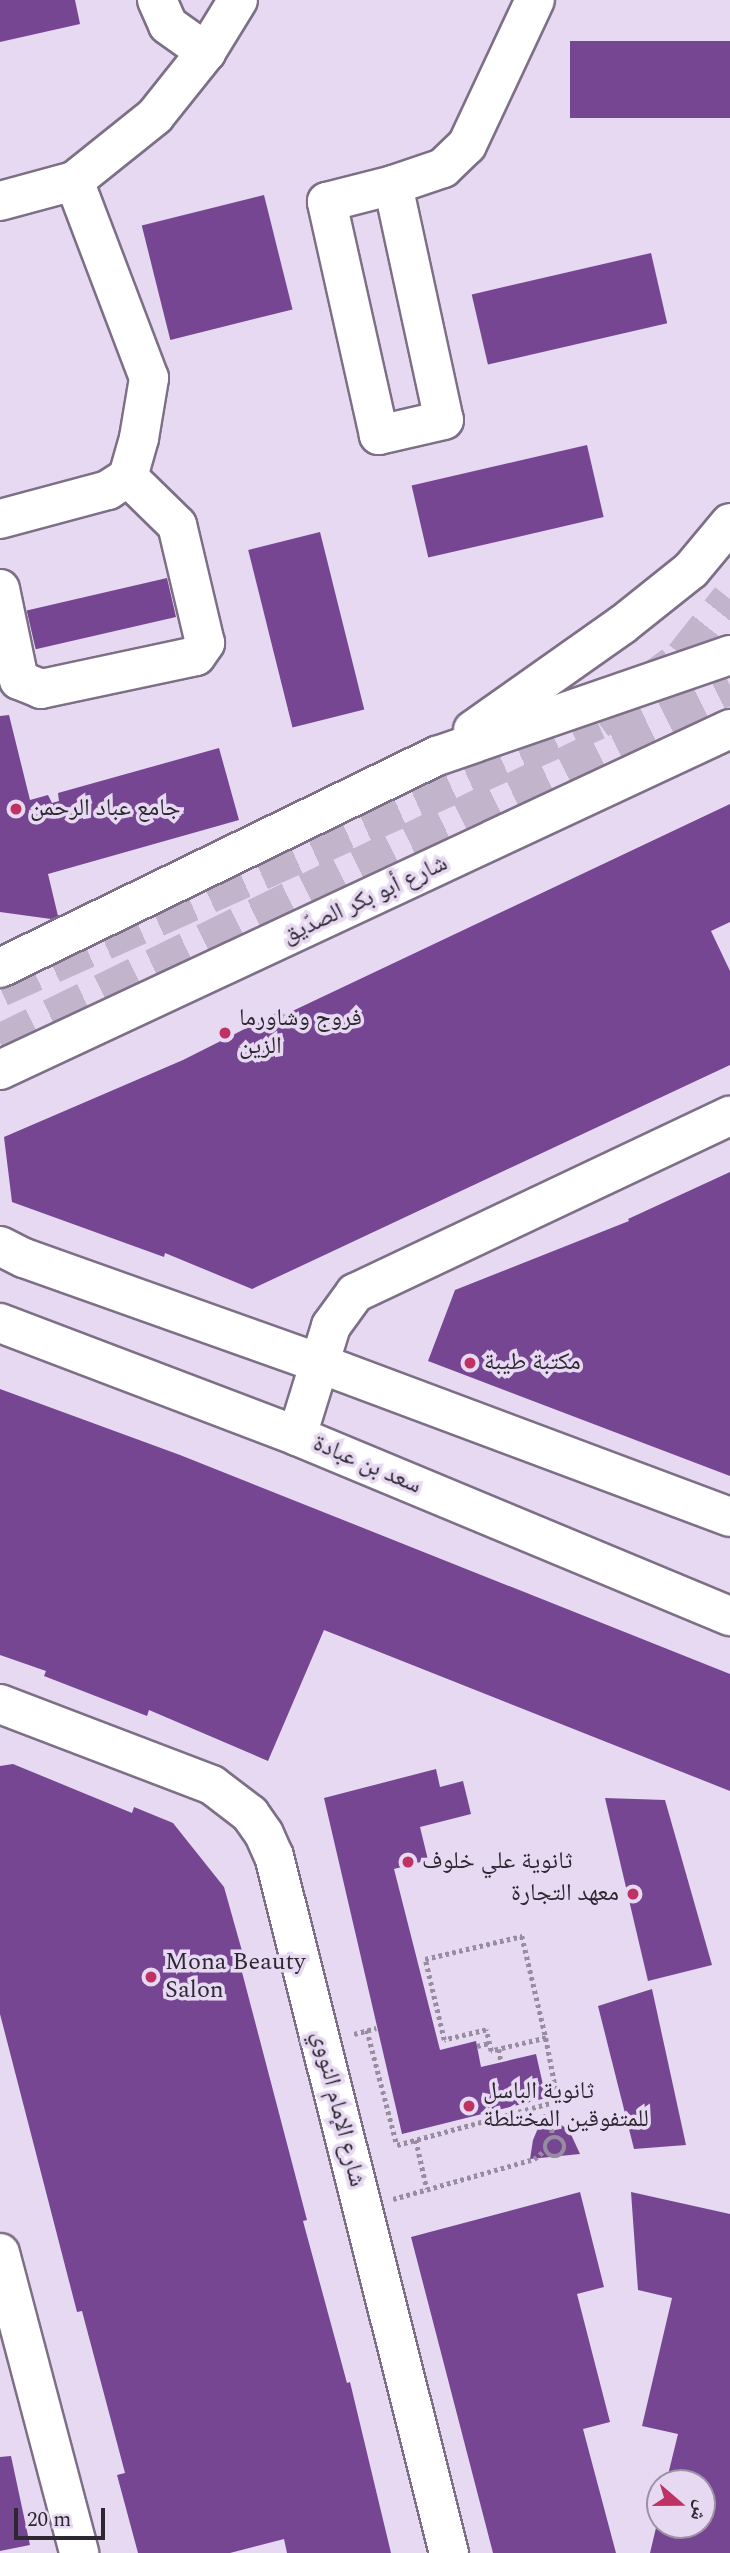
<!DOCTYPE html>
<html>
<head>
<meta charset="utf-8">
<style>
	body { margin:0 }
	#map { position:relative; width:730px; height:2553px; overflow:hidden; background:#e7d9f2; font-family:Spectral,"Noto Naskh Arabic",serif }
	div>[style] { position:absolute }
	.building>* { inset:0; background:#764693; transform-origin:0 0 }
	.major-tunnel>* { height:38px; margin-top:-19px; transform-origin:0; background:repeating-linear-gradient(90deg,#c2b5cb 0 38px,transparent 0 57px) }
	.path>* { height:4.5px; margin-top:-2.25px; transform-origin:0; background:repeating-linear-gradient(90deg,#988da0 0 3.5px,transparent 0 7px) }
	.path>.ring { margin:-2.25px; padding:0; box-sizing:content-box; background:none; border:4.5px solid #988da0; border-radius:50% }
	.roads { filter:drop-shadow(2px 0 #7d7086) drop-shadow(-2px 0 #7d7086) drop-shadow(0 2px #7d7086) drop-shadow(0 -2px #7d7086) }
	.minor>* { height:38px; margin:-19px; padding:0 19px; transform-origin:19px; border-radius:19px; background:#fff }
	.major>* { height:38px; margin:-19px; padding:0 19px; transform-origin:19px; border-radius:19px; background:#fff }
	.dots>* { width:19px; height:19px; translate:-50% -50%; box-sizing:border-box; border:4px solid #e7d9f2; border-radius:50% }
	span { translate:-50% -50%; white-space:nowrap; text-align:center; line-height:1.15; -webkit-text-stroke:7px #e7d9f2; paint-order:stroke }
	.poi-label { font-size:24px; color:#2c2730 }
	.left { translate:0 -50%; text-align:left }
	.right { translate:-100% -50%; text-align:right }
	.street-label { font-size:24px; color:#2c2730 }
	.north { position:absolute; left:646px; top:2469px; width:70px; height:70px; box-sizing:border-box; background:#e7d9f2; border:2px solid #9c92a4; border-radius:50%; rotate:110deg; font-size:19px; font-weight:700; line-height:28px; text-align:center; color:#2c2730 }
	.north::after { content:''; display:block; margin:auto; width:24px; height:32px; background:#bf3264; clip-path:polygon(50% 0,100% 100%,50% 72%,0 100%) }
	.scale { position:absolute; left:14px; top:2508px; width:91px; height:32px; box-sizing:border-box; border:4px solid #2c2730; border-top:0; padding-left:9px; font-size:21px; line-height:24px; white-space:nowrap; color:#2c2730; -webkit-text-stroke:5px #e7d9f2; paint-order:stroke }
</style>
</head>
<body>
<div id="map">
	<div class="building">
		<div style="clip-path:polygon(0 0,75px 0,80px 24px,0 42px)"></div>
		<div style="left:730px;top:41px;width:77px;height:160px;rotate:90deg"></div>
		<div style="left:264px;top:195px;width:118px;height:126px;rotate:76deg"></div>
		<div style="left:651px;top:253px;width:72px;height:184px;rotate:77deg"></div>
		<div style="left:587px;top:445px;width:74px;height:180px;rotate:77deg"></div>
		<div style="left:320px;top:532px;width:183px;height:74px;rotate:76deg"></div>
		<div style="left:167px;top:578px;width:40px;height:144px;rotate:77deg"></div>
		<div style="clip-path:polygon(9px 715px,30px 800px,48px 795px,52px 803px,59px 801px,58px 793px,219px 748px,239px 820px,48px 874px,58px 916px,51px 919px,0 912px,0 716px)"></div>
		<div style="clip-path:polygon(730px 804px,730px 922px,711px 931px,730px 971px,730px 1065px,252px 1289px,165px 1253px,164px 1257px,12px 1202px,4px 1137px,183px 1060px,282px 1010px,284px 1015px)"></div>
		<div style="clip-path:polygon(730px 1172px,730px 1476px,428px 1361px,455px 1290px,629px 1221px,628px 1219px)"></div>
		<div style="clip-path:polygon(0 1389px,180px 1455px,730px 1674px,730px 1791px,324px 1630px,268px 1761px,149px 1710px,147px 1716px,44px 1676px,46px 1671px,0 1655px)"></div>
		<div style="clip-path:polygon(13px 1764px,132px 1813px,134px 1807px,173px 1823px,224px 1887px,242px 1951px,237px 1953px,307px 2220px,303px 2221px,347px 2383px,350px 2382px,391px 2553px,287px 2553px,284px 2539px,230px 2553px,138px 2553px,117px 2475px,125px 2473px,82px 2311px,77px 2312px,0 2014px,0 1766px)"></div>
		<div style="clip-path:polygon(436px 1769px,440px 1787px,463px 1781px,471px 1814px,420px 1827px,428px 1860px,394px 1869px,440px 2050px,476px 2041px,481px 2067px,536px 2054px,546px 2098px,402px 2134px,324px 1798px)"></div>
		<div style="clip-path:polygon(605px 1798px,665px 1800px,712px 1965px,648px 1981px)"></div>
		<div style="clip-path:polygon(652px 1989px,686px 2145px,634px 2149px,598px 2006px)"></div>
		<div style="clip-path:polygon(544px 2114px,569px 2130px,580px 2154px,530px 2159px,533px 2140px)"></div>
		<div style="clip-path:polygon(580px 2192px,604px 2287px,577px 2294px,610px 2422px,583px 2429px,616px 2553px,493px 2553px,411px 2237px)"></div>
		<div style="clip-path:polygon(631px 2192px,730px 2214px,730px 2553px,650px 2553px,660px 2511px,660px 2525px,702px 2525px,702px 2483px,666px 2483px,678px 2434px,642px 2426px,672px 2298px,638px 2290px)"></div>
		<div style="clip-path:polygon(11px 2456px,30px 2545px,0 2551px,0 2457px)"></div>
	</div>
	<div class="major-tunnel">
		<div style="left:0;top:988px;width:654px;rotate:-24.1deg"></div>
		<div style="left:597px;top:721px;width:108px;rotate:-36.3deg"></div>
		<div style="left:684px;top:657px;width:74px;rotate:-51.6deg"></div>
		<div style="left:0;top:1043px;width:813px;rotate:-26.12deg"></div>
	</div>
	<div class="path">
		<div style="left:367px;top:2030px;width:119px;rotate:75.4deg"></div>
		<div style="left:397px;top:2145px;width:167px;rotate:-15.3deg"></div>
		<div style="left:354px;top:2034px;width:23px;rotate:-15deg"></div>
		<div style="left:546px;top:2038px;width:57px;rotate:166.7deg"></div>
		<div style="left:491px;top:2051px;width:22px;rotate:-103deg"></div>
		<div style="left:486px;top:2030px;width:43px;rotate:166.6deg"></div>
		<div style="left:444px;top:2040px;width:83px;rotate:-103.2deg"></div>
		<div style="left:425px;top:1959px;width:100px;rotate:-13.3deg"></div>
		<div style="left:522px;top:1936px;width:105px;rotate:76.8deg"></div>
		<div style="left:546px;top:2038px;width:64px;rotate:79.2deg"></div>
		<div style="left:558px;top:2101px;width:15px;rotate:110deg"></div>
		<div style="left:553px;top:2115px;width:22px;rotate:93deg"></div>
		<div style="left:477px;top:2046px;width:12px;rotate:-14deg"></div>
		<div style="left:499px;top:2049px;width:13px;rotate:81deg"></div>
		<div class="ring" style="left:545px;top:2137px;width:15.5px;height:15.5px"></div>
		<div style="left:416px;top:2140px;width:50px;rotate:77.3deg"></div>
		<div style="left:393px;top:2199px;width:147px;rotate:-15.8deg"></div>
		<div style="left:534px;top:2159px;width:14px;rotate:-39deg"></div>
	</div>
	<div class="roads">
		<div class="minor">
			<div style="left:157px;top:0;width:27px;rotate:66deg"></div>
			<div style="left:168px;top:25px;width:47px;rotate:35.4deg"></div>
			<div style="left:393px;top:185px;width:240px;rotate:77.8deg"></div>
			<div style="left:444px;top:420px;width:67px;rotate:167deg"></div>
			<div style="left:379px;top:435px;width:239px;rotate:-102.6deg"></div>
			<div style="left:327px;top:202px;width:68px;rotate:-14.4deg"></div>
			<div style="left:393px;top:185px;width:53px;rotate:-18.8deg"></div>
			<div style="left:443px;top:168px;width:33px;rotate:-44deg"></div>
			<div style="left:467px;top:145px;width:160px;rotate:-64.9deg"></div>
			<div style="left:0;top:201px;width:77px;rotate:-15.1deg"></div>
			<div style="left:74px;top:181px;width:104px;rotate:-38.7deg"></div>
			<div style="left:155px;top:116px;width:82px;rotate:-51.4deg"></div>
			<div style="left:206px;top:52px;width:61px;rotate:-58.4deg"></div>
			<div style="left:0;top:519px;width:112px;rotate:-15deg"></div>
			<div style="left:108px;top:490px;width:24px;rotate:-33deg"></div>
			<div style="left:128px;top:477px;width:41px;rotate:-74.2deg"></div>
			<div style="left:139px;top:438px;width:61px;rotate:-80.5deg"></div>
			<div style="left:149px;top:378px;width:211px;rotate:-110.8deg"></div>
			<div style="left:0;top:589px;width:93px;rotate:78.2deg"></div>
			<div style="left:19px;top:680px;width:24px;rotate:22deg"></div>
			<div style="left:41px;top:689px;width:158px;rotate:-12deg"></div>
			<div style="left:196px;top:656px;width:16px;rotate:-55deg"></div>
			<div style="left:205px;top:643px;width:121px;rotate:-103.3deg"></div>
			<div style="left:177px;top:525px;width:69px;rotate:-135.6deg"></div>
			<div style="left:297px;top:1436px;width:115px;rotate:-72.8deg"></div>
			<div style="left:331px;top:1326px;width:41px;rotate:-54deg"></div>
			<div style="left:355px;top:1293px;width:415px;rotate:-25.3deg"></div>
			<div style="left:0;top:1704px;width:227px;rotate:20.9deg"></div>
			<div style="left:212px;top:1785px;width:48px;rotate:37.3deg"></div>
			<div style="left:250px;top:1814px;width:24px;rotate:55deg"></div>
			<div style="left:264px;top:1834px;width:24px;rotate:66deg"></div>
			<div style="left:274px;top:1856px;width:719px;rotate:75.91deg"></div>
		</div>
		<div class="major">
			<div style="left:473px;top:730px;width:182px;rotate:-35.2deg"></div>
			<div style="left:622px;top:625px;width:88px;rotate:-38.6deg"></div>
			<div style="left:691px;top:570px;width:61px;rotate:-50.3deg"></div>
			<div style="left:0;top:968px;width:486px;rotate:-25.9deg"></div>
			<div style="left:437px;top:756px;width:310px;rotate:-19deg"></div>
			<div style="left:0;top:1070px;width:806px;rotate:-25.04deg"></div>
			<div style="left:0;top:1246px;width:27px;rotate:27deg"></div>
			<div style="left:24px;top:1258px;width:315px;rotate:19.6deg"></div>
			<div style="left:321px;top:1364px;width:437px;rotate:20.5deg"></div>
			<div style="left:0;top:1323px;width:318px;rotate:20.8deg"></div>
			<div style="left:297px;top:1436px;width:469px;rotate:22.6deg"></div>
			<div style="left:0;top:2253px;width:310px;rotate:75.2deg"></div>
		</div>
	</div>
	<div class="dots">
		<div style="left:16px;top:809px;background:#bf3264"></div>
		<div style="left:225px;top:1033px;background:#bf3264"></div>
		<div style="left:470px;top:1363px;background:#bf3264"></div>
		<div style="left:408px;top:1862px;background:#bf3264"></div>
		<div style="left:633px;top:1894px;background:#bf3264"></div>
		<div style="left:151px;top:1977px;background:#bf3264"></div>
		<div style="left:469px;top:2106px;background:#bf3264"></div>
	</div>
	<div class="poi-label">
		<span class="left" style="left:30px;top:809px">جامع عباد الرحمن</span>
		<span class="left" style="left:239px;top:1033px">فروج وشاورما<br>الزين</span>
		<span class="left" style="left:484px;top:1363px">مكتبة طيبة</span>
		<span class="left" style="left:422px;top:1862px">ثانوية علي خلوف</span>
		<span class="right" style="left:619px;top:1894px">معهد التجارة</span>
		<span class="left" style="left:165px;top:1977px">Mona Beauty<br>Salon</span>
		<span class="left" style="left:483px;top:2106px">ثانوية الباسل<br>للمتفوقين المختلطة</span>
	</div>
	<div class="street-label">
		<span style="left:365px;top:900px;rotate:-25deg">شارع أبو بكر الصدّيق</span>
		<span style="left:367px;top:1465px;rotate:23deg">سعد بن عبادة</span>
		<span style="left:338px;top:2109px;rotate:76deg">شارع الإمام النووي</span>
	</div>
	<div class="north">ش</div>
	<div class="scale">20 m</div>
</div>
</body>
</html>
